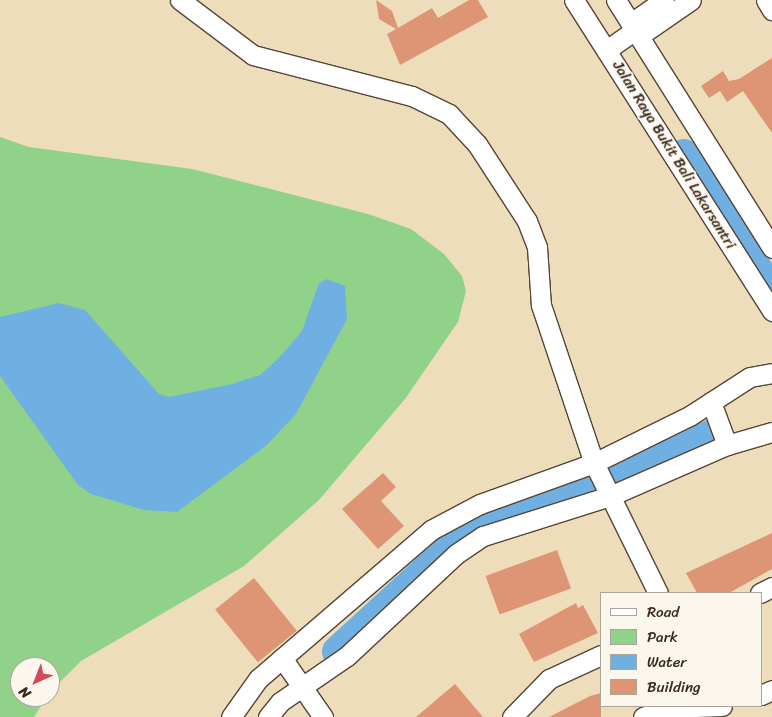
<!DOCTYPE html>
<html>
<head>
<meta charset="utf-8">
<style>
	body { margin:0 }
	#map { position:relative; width:772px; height:717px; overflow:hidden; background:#eeddba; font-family:Sriracha,sans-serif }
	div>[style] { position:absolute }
	.green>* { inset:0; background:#91d28a }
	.water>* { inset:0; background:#6fafe2 }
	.river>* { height:31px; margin:-15.5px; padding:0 15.5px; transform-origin:15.5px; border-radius:15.5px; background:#6fafe2 }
	.building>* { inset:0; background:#de9576; transform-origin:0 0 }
	.roads { filter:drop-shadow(1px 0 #564535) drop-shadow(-1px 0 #564535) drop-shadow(0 1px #564535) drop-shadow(0 -1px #564535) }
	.minor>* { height:19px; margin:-9.5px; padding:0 9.5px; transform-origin:9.5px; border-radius:9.5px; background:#fff }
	span { translate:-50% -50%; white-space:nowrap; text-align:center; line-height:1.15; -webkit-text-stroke:4px #fbf7ec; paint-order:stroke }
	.street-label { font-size:15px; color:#3b2a1e }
	.legend { position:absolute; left:600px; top:592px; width:162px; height:115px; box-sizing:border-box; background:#fbf7ec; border:1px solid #aea59a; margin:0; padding:6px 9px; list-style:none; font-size:15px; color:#3b2a1e }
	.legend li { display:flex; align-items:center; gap:10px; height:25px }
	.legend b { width:25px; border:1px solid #aea59a }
	.north { position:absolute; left:10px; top:657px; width:50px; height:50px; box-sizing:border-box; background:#fbf7ec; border:1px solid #aea59a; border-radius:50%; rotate:224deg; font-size:14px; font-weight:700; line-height:20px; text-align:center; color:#3b2a1e }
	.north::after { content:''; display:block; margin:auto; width:18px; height:22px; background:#d1495b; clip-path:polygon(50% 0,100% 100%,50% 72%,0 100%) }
</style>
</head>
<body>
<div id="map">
	<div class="green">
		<div style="clip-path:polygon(0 137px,29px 147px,192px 169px,368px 214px,411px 229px,444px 254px,462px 276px,466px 291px,458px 322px,405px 399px,319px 500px,244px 566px,81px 661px,50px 692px,50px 667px,20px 667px,20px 697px,47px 697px,34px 717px,0 717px)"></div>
	</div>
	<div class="water">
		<div style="clip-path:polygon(327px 279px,345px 286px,347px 319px,296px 414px,267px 445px,177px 512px,144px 510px,91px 494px,78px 485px,0 376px,0 317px,59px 303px,85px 310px,159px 394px,169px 397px,232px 384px,260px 375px,279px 358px,302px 331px,319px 283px)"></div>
	</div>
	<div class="river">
		<div style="left:683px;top:154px;width:164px;rotate:57.2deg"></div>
		<div style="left:622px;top:471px;width:97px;rotate:-22.3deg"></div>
		<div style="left:337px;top:651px;width:160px;rotate:-42.5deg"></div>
		<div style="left:455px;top:543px;width:139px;rotate:-23.8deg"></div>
	</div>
	<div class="building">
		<div style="clip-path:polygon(376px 0,392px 11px,398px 28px,432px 8px,438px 18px,469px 0,478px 0,488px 17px,400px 65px,387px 34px,396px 29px,379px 19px)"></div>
		<div style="clip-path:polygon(772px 58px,772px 133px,743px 91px,727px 102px,720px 91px,709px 98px,701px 86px,723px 71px,729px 81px,739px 79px)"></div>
		<div style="clip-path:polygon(383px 473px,396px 487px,381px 501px,404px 526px,378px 549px,342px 509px)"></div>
		<div style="clip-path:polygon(772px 533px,772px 569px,729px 593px,697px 593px,686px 573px)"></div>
		<div style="left:557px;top:550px;width:41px;height:76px;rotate:70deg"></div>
		<div style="left:254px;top:578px;width:68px;height:50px;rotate:51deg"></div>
		<div style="clip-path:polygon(576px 603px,578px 608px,583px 605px,598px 633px,534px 662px,519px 634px)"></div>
		<div style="clip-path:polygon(455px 684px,483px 717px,416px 717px)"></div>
		<div style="clip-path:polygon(601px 693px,601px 717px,549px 717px,590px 696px)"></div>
	</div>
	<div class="roads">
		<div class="minor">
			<div style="left:180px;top:0;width:91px;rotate:37deg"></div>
			<div style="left:253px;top:55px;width:164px;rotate:14.5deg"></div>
			<div style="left:412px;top:96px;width:41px;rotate:25.9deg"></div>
			<div style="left:449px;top:114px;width:41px;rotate:47deg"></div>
			<div style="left:477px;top:144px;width:92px;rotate:57deg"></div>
			<div style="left:527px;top:221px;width:28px;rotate:69deg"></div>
			<div style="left:537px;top:247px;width:58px;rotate:86.1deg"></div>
			<div style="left:541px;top:305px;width:167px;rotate:71.5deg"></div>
			<div style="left:594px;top:463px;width:145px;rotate:63.8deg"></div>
			<div style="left:574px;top:0;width:369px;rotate:57.5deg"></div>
			<div style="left:616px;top:0;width:293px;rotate:57.8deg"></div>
			<div style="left:766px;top:0;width:12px;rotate:59deg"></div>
			<div style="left:631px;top:23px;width:40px;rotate:-34.9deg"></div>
			<div style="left:639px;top:36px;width:63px;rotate:-34.7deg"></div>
			<div style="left:608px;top:49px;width:33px;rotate:-35deg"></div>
			<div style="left:711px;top:402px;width:46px;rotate:69.6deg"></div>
			<div style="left:760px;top:593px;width:13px;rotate:-27deg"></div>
			<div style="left:282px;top:658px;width:72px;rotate:55.2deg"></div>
			<div style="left:761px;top:695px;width:12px;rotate:-24deg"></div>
			<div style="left:231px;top:717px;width:47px;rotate:-54.6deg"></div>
			<div style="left:258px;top:679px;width:228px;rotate:-40.7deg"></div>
			<div style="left:431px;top:530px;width:55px;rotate:-28deg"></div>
			<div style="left:480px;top:504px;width:121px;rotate:-19.8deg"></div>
			<div style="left:594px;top:463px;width:108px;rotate:-26.3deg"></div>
			<div style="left:691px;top:415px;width:70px;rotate:-32.8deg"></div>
			<div style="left:750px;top:377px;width:22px;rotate:-10deg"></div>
			<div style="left:268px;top:717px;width:19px;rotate:-51deg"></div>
			<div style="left:280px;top:702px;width:81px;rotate:-34.5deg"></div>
			<div style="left:347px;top:656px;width:149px;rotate:-43.1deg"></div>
			<div style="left:456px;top:554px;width:32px;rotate:-34deg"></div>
			<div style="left:483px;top:536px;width:133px;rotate:-17.5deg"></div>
			<div style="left:610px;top:496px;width:128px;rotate:-23.6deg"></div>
			<div style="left:727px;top:445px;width:47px;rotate:-16.1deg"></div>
			<div style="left:512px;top:717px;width:53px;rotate:-45.8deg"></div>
			<div style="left:549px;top:679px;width:57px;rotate:-24.8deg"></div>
			<div style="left:643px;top:717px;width:27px;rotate:-20deg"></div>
			<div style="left:668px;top:708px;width:54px;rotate:-2.1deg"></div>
		</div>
	</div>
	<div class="street-label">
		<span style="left:674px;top:155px;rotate:58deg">Jalan Raya Bukit Bali Lakarsantri</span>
	</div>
	<ul class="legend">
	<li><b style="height:6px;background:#fff"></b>Road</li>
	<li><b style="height:14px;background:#91d28a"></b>Park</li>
	<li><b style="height:14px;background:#6fafe2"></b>Water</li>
	<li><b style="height:14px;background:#de9576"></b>Building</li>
	</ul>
	<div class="north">N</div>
</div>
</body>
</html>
